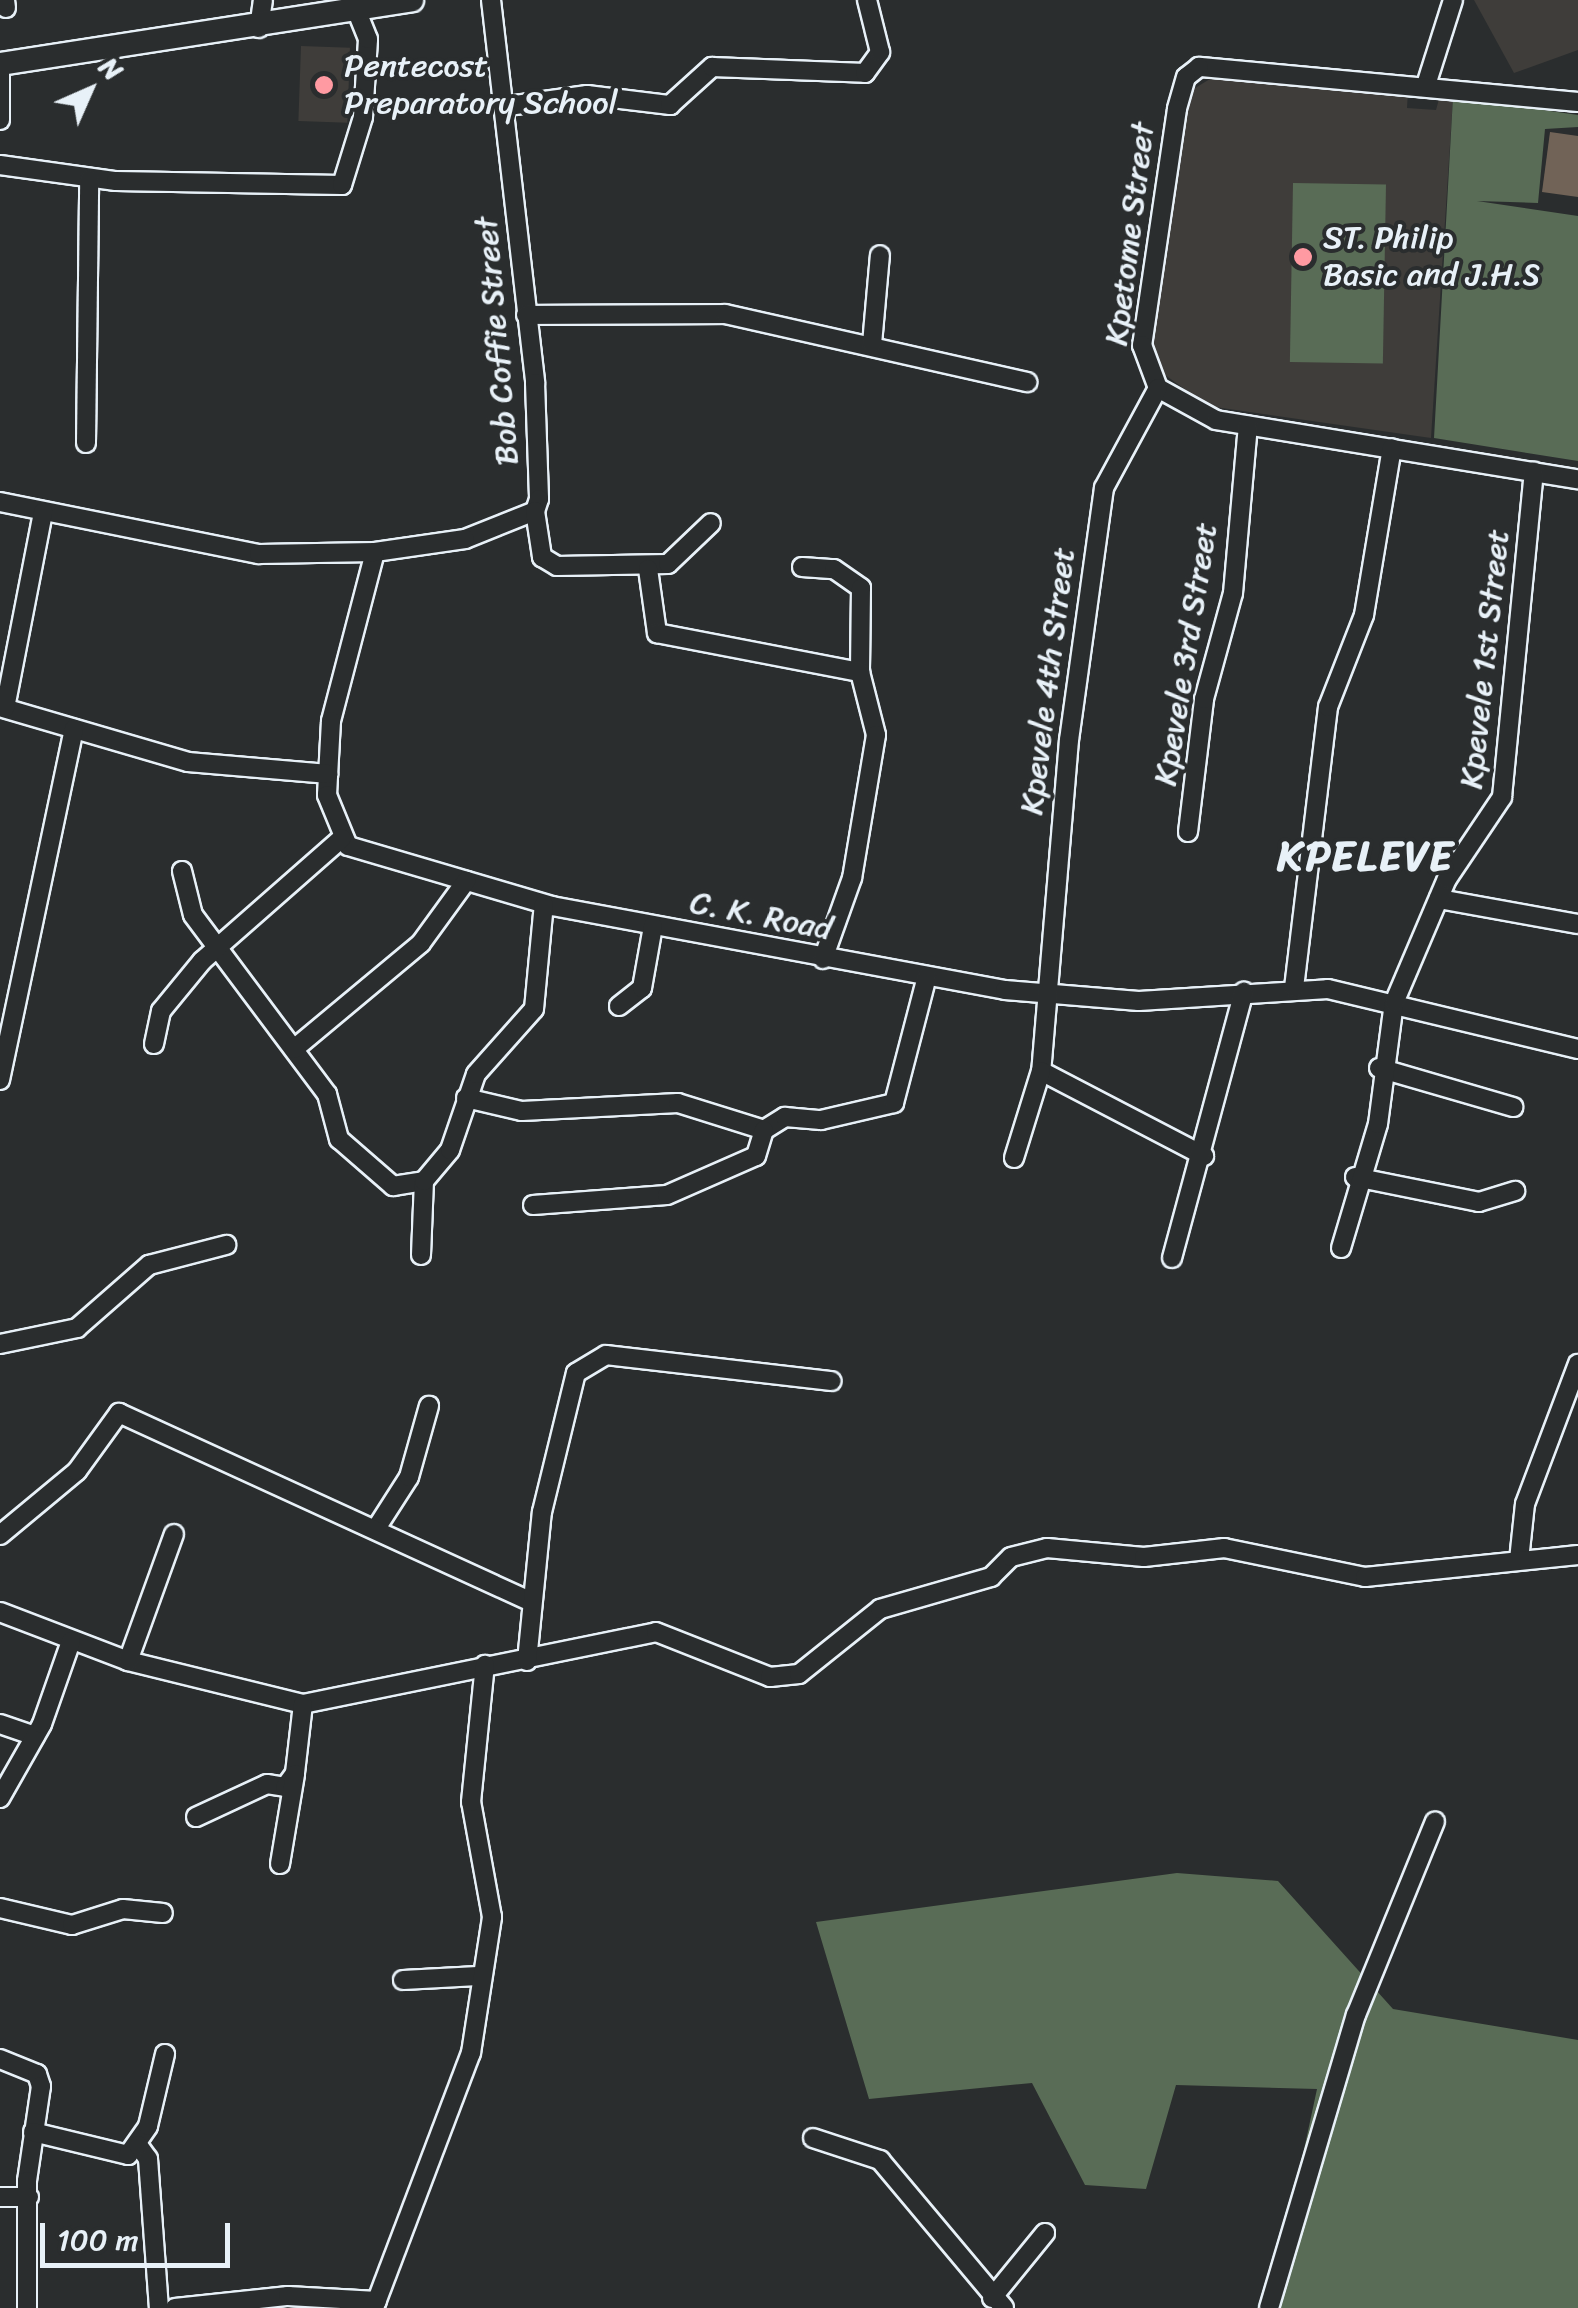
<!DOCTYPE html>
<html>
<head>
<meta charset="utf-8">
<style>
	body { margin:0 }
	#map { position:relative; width:1578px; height:2308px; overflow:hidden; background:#2a2d2e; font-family:Sriracha,sans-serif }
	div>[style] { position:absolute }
	.built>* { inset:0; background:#3f3d3a; transform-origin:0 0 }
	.green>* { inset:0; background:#596c56; transform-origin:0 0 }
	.building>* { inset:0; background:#716357 }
	.roads { filter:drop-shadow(2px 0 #e8f1f8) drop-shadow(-2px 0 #e8f1f8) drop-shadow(0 2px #e8f1f8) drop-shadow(0 -2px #e8f1f8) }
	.minor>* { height:18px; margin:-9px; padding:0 9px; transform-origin:9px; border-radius:9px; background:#2a2d2e }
	.major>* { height:22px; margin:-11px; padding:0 11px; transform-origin:11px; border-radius:11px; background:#2a2d2e }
	.dots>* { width:28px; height:28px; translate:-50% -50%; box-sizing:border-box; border:5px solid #2a2d2e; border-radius:50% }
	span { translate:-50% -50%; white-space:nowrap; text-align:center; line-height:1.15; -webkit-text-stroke:8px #2a2d2e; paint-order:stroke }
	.poi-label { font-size:32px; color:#e8f1f8 }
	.left { translate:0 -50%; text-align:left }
	.street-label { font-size:32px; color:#e8f1f8 }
	.district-label { font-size:42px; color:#e8f1f8; font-weight:700; letter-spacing:2.5px }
	.north { position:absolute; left:40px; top:40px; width:100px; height:100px; -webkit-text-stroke:8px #2a2d2e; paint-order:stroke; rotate:45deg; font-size:28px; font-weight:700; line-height:40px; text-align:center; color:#e8f1f8 }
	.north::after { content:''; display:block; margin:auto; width:35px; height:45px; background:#e8f1f8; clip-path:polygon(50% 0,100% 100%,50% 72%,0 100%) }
	.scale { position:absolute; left:40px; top:2223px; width:190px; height:45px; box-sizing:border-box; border:5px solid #e8f1f8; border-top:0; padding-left:12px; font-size:30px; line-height:35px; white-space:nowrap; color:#e8f1f8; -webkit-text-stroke:8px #2a2d2e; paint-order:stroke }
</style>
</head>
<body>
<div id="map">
	<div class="built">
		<div style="clip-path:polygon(1474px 0,1578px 0,1578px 50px,1514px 73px)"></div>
		<div style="left:301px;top:46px;width:49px;height:75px;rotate:2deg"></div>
		<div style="clip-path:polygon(1218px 74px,1408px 91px,1407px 108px,1436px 110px,1439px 99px,1453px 98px,1431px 438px,1208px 406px,1161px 372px,1151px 342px,1175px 172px,1192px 90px)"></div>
	</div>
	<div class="green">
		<div style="clip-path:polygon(1453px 97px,1578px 115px,1578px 127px,1545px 129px,1538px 203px,1477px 201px,1578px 216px,1578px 461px,1434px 438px)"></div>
		<div style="left:1293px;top:183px;width:93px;height:179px;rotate:1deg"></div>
		<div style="clip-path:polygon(1177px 1873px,1278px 1881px,1393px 2009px,1578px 2040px,1578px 2308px,1270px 2308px,1317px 2089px,1176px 2085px,1146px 2189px,1085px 2185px,1032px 2083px,869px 2099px,816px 1922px)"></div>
	</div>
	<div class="building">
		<div style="clip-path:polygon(1550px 132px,1578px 136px,1578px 197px,1542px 192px)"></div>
	</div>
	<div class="roads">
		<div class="minor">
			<div style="left:5px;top:0;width:8px;rotate:83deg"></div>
			<div style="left:491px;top:0;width:386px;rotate:83.4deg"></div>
			<div style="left:535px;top:383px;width:116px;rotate:88deg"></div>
			<div style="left:539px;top:499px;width:13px;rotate:108deg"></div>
			<div style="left:535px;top:511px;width:75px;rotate:158.2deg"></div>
			<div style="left:465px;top:539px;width:91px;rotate:171.8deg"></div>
			<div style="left:375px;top:552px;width:175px;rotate:104.6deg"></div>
			<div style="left:331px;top:721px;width:74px;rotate:93.1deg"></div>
			<div style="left:327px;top:795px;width:55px;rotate:67.6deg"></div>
			<div style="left:348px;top:846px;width:213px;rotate:16.4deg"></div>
			<div style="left:552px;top:906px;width:461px;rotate:10.5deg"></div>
			<div style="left:1005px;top:990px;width:134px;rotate:4.7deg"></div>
			<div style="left:1139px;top:1001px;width:189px;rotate:-3.6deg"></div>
			<div style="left:1328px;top:989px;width:257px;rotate:13.5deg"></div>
			<div style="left:259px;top:28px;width:28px;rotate:-82deg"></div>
			<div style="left:0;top:71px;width:49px;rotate:90deg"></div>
			<div style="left:1427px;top:82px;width:86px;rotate:-72.4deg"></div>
			<div style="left:1578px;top:102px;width:381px;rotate:-174.7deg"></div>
			<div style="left:1199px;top:67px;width:16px;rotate:142deg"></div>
			<div style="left:1186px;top:77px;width:33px;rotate:106deg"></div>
			<div style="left:1177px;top:109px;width:239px;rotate:98.4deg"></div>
			<div style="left:1142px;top:345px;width:46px;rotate:69.6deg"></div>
			<div style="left:1158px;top:388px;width:66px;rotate:28.9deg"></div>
			<div style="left:1216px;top:420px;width:367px;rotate:9.3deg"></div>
			<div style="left:508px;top:106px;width:80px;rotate:-7.9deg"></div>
			<div style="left:587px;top:95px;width:84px;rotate:6.9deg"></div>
			<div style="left:670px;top:105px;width:57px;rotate:-42.1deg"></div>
			<div style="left:712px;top:67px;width:153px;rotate:2.2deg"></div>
			<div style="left:865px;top:73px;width:26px;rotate:-54deg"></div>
			<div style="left:880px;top:52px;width:54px;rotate:-104deg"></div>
			<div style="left:0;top:165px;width:117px;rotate:7.9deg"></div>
			<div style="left:116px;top:181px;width:226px;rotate:1deg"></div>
			<div style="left:342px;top:185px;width:71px;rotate:-72.8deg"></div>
			<div style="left:363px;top:117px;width:78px;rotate:-86.3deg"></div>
			<div style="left:368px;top:39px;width:27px;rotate:-112deg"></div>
			<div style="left:526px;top:315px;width:199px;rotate:-0.3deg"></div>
			<div style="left:725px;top:314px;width:310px;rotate:12.7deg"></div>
			<div style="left:872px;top:344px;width:89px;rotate:-84.9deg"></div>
			<div style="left:1158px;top:388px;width:114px;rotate:118.4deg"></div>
			<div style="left:1104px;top:488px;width:254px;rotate:97.9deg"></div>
			<div style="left:1069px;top:740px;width:332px;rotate:94.8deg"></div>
			<div style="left:1041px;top:1071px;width:184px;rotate:27.5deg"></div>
			<div style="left:86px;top:443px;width:264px;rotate:-89.3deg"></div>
			<div style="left:0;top:502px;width:264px;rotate:11.4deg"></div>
			<div style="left:259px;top:554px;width:116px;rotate:-1deg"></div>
			<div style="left:535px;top:511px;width:47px;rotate:81.3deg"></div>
			<div style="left:542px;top:557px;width:17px;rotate:31deg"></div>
			<div style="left:557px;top:566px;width:111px;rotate:-1deg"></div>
			<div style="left:668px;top:564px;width:59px;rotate:-43.6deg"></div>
			<div style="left:802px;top:567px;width:32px;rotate:4deg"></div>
			<div style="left:834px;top:569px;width:33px;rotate:35deg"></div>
			<div style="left:861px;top:588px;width:84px;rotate:90.7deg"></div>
			<div style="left:860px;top:672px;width:65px;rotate:75.7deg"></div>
			<div style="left:876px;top:735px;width:145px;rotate:99.5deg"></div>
			<div style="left:852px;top:878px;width:86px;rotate:109.7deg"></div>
			<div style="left:648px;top:569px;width:65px;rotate:82deg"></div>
			<div style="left:657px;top:633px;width:207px;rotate:10.9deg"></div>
			<div style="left:0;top:707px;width:196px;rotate:16.3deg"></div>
			<div style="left:188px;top:762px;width:141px;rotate:4.9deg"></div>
			<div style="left:5px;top:708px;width:200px;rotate:-79deg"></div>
			<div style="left:1188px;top:832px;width:134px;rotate:-83.1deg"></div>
			<div style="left:1204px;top:699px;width:110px;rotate:-74.7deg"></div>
			<div style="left:1233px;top:593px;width:168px;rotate:-84.9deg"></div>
			<div style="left:182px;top:871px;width:45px;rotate:76deg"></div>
			<div style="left:193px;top:915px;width:224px;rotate:53.2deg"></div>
			<div style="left:327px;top:1094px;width:47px;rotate:75.1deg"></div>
			<div style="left:339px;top:1139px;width:72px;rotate:41deg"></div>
			<div style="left:393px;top:1186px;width:31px;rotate:-9deg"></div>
			<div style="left:1439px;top:899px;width:141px;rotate:10.2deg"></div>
			<div style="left:1294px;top:988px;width:283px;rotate:-83.1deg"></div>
			<div style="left:1328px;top:707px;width:99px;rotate:-68.6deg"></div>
			<div style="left:1364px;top:615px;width:169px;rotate:-80.5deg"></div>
			<div style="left:619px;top:1006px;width:29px;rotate:-38deg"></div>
			<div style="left:642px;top:988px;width:63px;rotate:-79.9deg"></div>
			<div style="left:154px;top:1044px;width:34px;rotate:-78deg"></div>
			<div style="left:161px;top:1011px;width:65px;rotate:-50.6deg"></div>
			<div style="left:202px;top:961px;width:186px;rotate:-41.3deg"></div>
			<div style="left:294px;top:1049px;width:165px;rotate:-39.8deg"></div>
			<div style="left:421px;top:943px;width:77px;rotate:-54deg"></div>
			<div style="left:1379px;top:1068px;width:140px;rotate:16.2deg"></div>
			<div style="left:0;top:1080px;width:359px;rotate:-78.1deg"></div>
			<div style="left:466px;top:1098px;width:57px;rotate:13.1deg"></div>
			<div style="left:522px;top:1111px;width:156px;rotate:-2.9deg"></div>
			<div style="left:678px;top:1103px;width:90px;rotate:17.4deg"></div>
			<div style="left:764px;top:1130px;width:25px;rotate:-32deg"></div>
			<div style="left:785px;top:1117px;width:36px;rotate:5deg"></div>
			<div style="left:821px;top:1120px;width:75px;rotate:-13.1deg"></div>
			<div style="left:894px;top:1103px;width:131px;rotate:-75.4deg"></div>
			<div style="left:1014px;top:1158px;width:91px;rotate:-72.8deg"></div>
			<div style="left:1355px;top:1177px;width:126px;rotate:11.4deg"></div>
			<div style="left:1479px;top:1202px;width:38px;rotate:-17deg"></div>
			<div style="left:533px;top:1205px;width:134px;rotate:-4.3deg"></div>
			<div style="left:667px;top:1195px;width:97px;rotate:-23.7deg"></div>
			<div style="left:756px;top:1156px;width:27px;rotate:-73deg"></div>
			<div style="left:1341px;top:1248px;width:129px;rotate:-73.4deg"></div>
			<div style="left:1378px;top:1124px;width:122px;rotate:-82.5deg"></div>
			<div style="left:1394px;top:1003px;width:135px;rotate:-66.9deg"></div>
			<div style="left:1447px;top:879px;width:99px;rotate:-56.1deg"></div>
			<div style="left:1502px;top:797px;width:327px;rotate:-84.4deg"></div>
			<div style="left:421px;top:1255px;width:74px;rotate:-87.7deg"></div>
			<div style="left:424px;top:1181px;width:40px;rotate:-50deg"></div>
			<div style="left:450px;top:1150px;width:80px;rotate:-71.1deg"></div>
			<div style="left:476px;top:1074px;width:87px;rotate:-48.3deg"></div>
			<div style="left:534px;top:1009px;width:105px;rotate:-84.6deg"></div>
			<div style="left:1172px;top:1258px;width:276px;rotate:-74.9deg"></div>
			<div style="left:0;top:1344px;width:79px;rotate:-11.7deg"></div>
			<div style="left:77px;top:1328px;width:96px;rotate:-41.2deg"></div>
			<div style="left:149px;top:1265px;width:80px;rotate:-14.6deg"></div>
			<div style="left:377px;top:1527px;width:59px;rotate:-57.4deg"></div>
			<div style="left:409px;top:1477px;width:74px;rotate:-74.3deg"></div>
			<div style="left:0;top:1535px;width:100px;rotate:-39.7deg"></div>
			<div style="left:77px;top:1471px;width:72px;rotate:-54.1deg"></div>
			<div style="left:119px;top:1413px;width:451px;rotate:24.6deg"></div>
			<div style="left:1519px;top:1560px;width:56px;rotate:-83.9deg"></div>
			<div style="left:1525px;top:1504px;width:150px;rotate:-69.3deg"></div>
			<div style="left:0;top:1612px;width:137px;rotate:20.9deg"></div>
			<div style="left:128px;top:1661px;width:180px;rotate:13.8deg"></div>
			<div style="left:303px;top:1704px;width:360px;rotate:-11.5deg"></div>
			<div style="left:656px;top:1632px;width:123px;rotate:21.5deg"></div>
			<div style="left:770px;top:1677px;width:29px;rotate:-6deg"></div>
			<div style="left:799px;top:1674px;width:104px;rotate:-38.7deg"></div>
			<div style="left:880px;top:1609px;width:116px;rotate:-16.1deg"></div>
			<div style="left:991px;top:1577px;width:28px;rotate:-45deg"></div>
			<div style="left:1011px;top:1557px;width:37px;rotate:-14deg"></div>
			<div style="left:1047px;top:1548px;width:97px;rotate:5.3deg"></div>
			<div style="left:1144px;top:1557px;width:81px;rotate:-6.4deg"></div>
			<div style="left:1224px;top:1548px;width:144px;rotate:11.6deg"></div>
			<div style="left:1365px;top:1577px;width:214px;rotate:-5.9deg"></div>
			<div style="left:128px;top:1661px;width:135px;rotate:-70.1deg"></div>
			<div style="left:527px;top:1661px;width:150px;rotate:-84.3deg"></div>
			<div style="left:542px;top:1512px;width:143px;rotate:-76.3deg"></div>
			<div style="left:576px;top:1373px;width:35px;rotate:-31deg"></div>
			<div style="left:606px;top:1355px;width:227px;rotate:6.6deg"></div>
			<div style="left:0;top:1724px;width:37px;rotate:19deg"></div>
			<div style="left:0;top:1798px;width:85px;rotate:-60.4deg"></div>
			<div style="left:42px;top:1724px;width:88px;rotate:-70.7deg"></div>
			<div style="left:196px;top:1817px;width:78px;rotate:-24.9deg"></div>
			<div style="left:267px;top:1784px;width:18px;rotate:9deg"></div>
			<div style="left:285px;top:1787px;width:17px;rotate:-54deg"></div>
			<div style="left:295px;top:1773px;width:69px;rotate:-83.4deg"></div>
			<div style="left:280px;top:1864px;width:91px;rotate:-80.5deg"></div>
			<div style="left:0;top:1908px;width:74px;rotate:13.3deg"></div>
			<div style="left:72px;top:1925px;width:53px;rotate:-17.4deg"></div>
			<div style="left:123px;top:1909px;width:40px;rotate:5.7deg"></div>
			<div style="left:403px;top:1980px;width:75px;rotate:-3.1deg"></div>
			<div style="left:0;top:2059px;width:40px;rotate:22deg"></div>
			<div style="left:37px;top:2074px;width:13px;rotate:72deg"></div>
			<div style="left:41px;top:2086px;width:96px;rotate:98.4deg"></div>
			<div style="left:27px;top:2181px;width:127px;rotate:90deg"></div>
			<div style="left:33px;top:2132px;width:98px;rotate:13.6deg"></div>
			<div style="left:128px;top:2155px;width:35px;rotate:-55deg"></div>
			<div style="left:148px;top:2126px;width:74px;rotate:-76.7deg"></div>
			<div style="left:813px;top:2138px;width:71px;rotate:18.2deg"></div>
			<div style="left:880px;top:2160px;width:193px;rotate:50deg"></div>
			<div style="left:138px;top:2145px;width:17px;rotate:54deg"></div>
			<div style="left:148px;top:2159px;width:149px;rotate:85.8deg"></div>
			<div style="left:0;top:2197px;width:29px"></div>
			<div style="left:992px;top:2298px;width:84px;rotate:-50.8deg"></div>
			<div style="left:175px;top:2308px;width:114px;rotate:-6.1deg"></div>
			<div style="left:288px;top:2296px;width:89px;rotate:3.2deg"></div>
			<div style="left:374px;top:2308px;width:273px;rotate:-69.2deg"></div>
			<div style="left:471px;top:2053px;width:138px;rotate:-81.2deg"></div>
			<div style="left:492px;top:1917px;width:117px;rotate:-100.3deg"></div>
			<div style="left:471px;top:1802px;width:138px;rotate:-84.2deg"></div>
			<div style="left:1269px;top:2308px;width:306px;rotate:-73.5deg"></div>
			<div style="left:1356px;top:2015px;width:209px;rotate:-67.8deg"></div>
		</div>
		<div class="major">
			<div style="left:0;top:64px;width:417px;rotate:-8.8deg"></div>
		</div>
	</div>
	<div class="dots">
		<div style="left:324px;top:85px;background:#ff9aa2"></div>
		<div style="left:1303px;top:257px;background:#ff9aa2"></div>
	</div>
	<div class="poi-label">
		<span class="left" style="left:344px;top:85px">Pentecost<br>Preparatory School</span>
		<span class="left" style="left:1323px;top:257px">ST. Philip<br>Basic and J.H.S</span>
	</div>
	<div class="street-label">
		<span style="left:1130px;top:234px;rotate:-83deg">Kpetome Street</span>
		<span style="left:497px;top:341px;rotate:-95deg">Bob Coffie Street</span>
		<span style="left:1186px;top:654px;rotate:-81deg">Kpevele 3rd Street</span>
		<span style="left:1485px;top:659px;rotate:-84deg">Kpevele 1st Street</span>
		<span style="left:1048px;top:681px;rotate:-83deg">Kpevele 4th Street</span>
		<span style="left:761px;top:916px;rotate:11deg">C. K. Road</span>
	</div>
	<div class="district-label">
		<span style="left:1366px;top:856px">KPELEVE</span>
	</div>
	<div class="north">N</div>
	<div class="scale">100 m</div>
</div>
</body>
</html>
